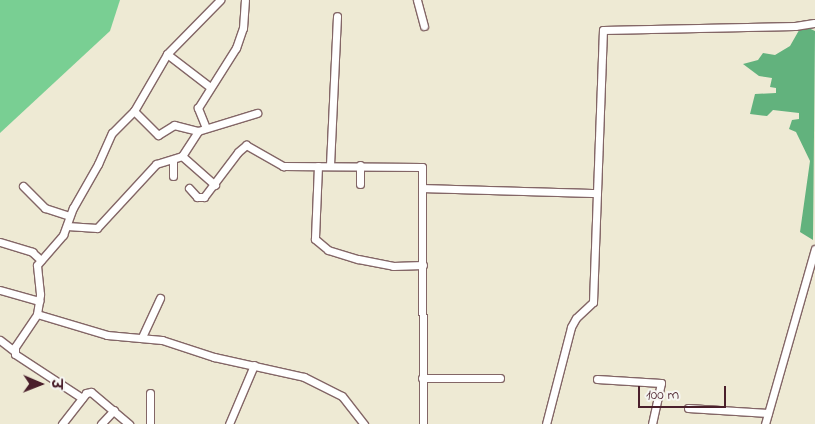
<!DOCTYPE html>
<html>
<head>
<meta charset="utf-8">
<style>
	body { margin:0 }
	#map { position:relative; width:815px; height:424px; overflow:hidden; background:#eeead4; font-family:"Indie Flower","Playpen Sans Deva",sans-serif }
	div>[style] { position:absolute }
	.green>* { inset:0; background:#79cf93 }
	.forest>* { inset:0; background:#62b27d }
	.roads { filter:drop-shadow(1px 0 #836666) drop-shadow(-1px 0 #836666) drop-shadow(0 1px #836666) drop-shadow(0 -1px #836666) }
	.minor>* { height:7px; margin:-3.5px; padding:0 3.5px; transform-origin:3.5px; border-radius:3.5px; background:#fff }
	span { translate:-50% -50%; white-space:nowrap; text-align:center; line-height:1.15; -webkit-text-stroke:5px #f6f6f2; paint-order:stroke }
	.north { position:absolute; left:15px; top:359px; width:50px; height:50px; -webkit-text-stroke:4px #f6f6f2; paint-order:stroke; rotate:91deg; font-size:14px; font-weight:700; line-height:20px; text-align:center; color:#4a1f2b }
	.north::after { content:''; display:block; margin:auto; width:18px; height:22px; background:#4a1f2b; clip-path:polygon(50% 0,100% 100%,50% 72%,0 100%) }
	.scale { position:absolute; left:638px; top:386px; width:88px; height:22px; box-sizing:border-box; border:2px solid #4a1f2b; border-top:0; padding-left:6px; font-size:15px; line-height:18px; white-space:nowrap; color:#4a1f2b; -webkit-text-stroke:4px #f6f6f2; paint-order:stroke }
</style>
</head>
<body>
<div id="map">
	<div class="green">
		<div style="clip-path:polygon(0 0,120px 0,110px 31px,0 133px)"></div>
	</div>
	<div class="forest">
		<div style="clip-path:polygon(802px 25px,815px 31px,813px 240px,800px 232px,810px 161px,796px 132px,789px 129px,792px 120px,799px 119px,799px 113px,773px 110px,767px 116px,750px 114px,755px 94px,776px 93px,776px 88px,770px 87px,772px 78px,759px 76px,743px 64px,758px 60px,763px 53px,775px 55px,790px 46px)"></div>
	</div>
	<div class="roads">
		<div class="minor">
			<div style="left:417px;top:0;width:27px;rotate:75deg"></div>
			<div style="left:167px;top:54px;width:54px;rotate:37.5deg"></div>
			<div style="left:134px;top:111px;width:34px;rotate:45deg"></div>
			<div style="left:158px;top:135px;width:19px;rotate:-32deg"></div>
			<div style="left:174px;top:125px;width:25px;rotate:14deg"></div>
			<div style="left:206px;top:128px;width:22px;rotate:-112deg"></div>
			<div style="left:198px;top:108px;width:71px;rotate:-57.7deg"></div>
			<div style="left:236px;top:48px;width:21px;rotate:-71deg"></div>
			<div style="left:243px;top:28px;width:28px;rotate:-86deg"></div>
			<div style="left:182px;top:156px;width:44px;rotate:41.3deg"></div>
			<div style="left:330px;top:165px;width:149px;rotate:-87.3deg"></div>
			<div style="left:318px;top:166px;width:73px;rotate:92.4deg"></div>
			<div style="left:315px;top:239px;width:17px;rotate:40deg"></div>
			<div style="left:328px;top:250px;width:31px;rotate:17deg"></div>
			<div style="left:358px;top:259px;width:36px;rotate:11deg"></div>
			<div style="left:393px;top:266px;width:30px;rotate:-2deg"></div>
			<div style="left:173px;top:176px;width:16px;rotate:-90deg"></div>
			<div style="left:360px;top:184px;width:19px;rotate:-90deg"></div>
			<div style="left:23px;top:186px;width:31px;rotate:45deg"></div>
			<div style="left:45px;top:208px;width:25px;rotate:18deg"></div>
			<div style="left:189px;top:188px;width:12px;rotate:48deg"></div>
			<div style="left:197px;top:197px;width:7px"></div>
			<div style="left:204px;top:197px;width:56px;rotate:-52.9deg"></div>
			<div style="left:238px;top:152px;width:11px;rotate:-41deg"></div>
			<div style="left:246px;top:145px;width:43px;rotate:29.6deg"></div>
			<div style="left:283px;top:166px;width:139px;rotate:0.4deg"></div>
			<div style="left:422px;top:167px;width:257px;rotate:89.8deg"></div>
			<div style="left:424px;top:188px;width:173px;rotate:1.7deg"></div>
			<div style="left:597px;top:193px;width:163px;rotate:-87.9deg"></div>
			<div style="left:603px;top:30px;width:192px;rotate:-1.2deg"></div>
			<div style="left:795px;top:26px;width:19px;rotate:-9deg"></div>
			<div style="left:67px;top:226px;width:30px;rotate:4deg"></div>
			<div style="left:97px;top:228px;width:87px;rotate:-47.3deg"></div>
			<div style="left:156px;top:164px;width:27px;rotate:-17deg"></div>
			<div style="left:182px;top:156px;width:30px;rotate:-57deg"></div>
			<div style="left:198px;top:131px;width:62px;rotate:-17deg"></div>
			<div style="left:0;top:242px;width:34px;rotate:17deg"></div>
			<div style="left:32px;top:252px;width:12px;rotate:42deg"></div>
			<div style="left:0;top:290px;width:41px;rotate:15.8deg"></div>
			<div style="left:37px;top:314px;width:73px;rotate:16.7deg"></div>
			<div style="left:107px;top:335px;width:55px;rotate:5.2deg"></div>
			<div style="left:162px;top:340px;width:55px;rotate:18.1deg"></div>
			<div style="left:214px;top:357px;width:92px;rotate:12.5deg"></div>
			<div style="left:304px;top:377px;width:42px;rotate:26.6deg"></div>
			<div style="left:342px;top:396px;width:36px;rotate:52deg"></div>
			<div style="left:142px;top:337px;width:43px;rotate:-65.2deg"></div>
			<div style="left:0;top:340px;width:18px;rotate:38deg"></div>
			<div style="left:422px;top:378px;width:78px"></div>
			<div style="left:597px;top:379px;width:64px;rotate:3.6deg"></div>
			<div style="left:661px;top:383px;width:42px;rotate:102.4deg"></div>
			<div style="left:150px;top:393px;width:31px;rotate:90deg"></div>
			<div style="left:82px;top:398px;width:80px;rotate:-146.7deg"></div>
			<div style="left:15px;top:354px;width:7px;rotate:-90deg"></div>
			<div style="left:15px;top:347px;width:40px;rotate:-56deg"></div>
			<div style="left:37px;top:314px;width:20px;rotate:-81deg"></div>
			<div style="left:40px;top:294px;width:29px;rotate:-96deg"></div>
			<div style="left:37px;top:265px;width:40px;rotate:-49deg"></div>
			<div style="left:63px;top:235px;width:29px;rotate:-70deg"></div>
			<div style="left:73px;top:208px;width:51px;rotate:-60.4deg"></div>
			<div style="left:98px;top:164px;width:34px;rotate:-66deg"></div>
			<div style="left:112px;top:133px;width:31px;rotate:-45deg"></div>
			<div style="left:134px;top:111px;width:66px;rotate:-59.9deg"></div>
			<div style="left:167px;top:54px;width:76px;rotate:-45.5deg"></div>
			<div style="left:688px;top:408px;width:80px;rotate:3.6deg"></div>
			<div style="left:62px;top:424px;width:39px;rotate:-52deg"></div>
			<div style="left:86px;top:393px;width:5px;rotate:-11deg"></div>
			<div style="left:91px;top:392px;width:50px;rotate:40.1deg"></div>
			<div style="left:101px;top:424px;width:19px;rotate:-47deg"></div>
			<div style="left:229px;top:424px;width:64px;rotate:-67deg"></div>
			<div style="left:546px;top:424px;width:100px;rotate:-75.5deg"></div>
			<div style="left:571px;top:327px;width:10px;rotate:-61deg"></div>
			<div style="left:576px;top:318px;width:23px;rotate:-43deg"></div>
			<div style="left:593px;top:302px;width:109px;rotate:-87.9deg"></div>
			<div style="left:765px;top:424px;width:182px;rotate:-74.1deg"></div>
		</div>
	</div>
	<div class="north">उ</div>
	<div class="scale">100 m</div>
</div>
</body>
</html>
